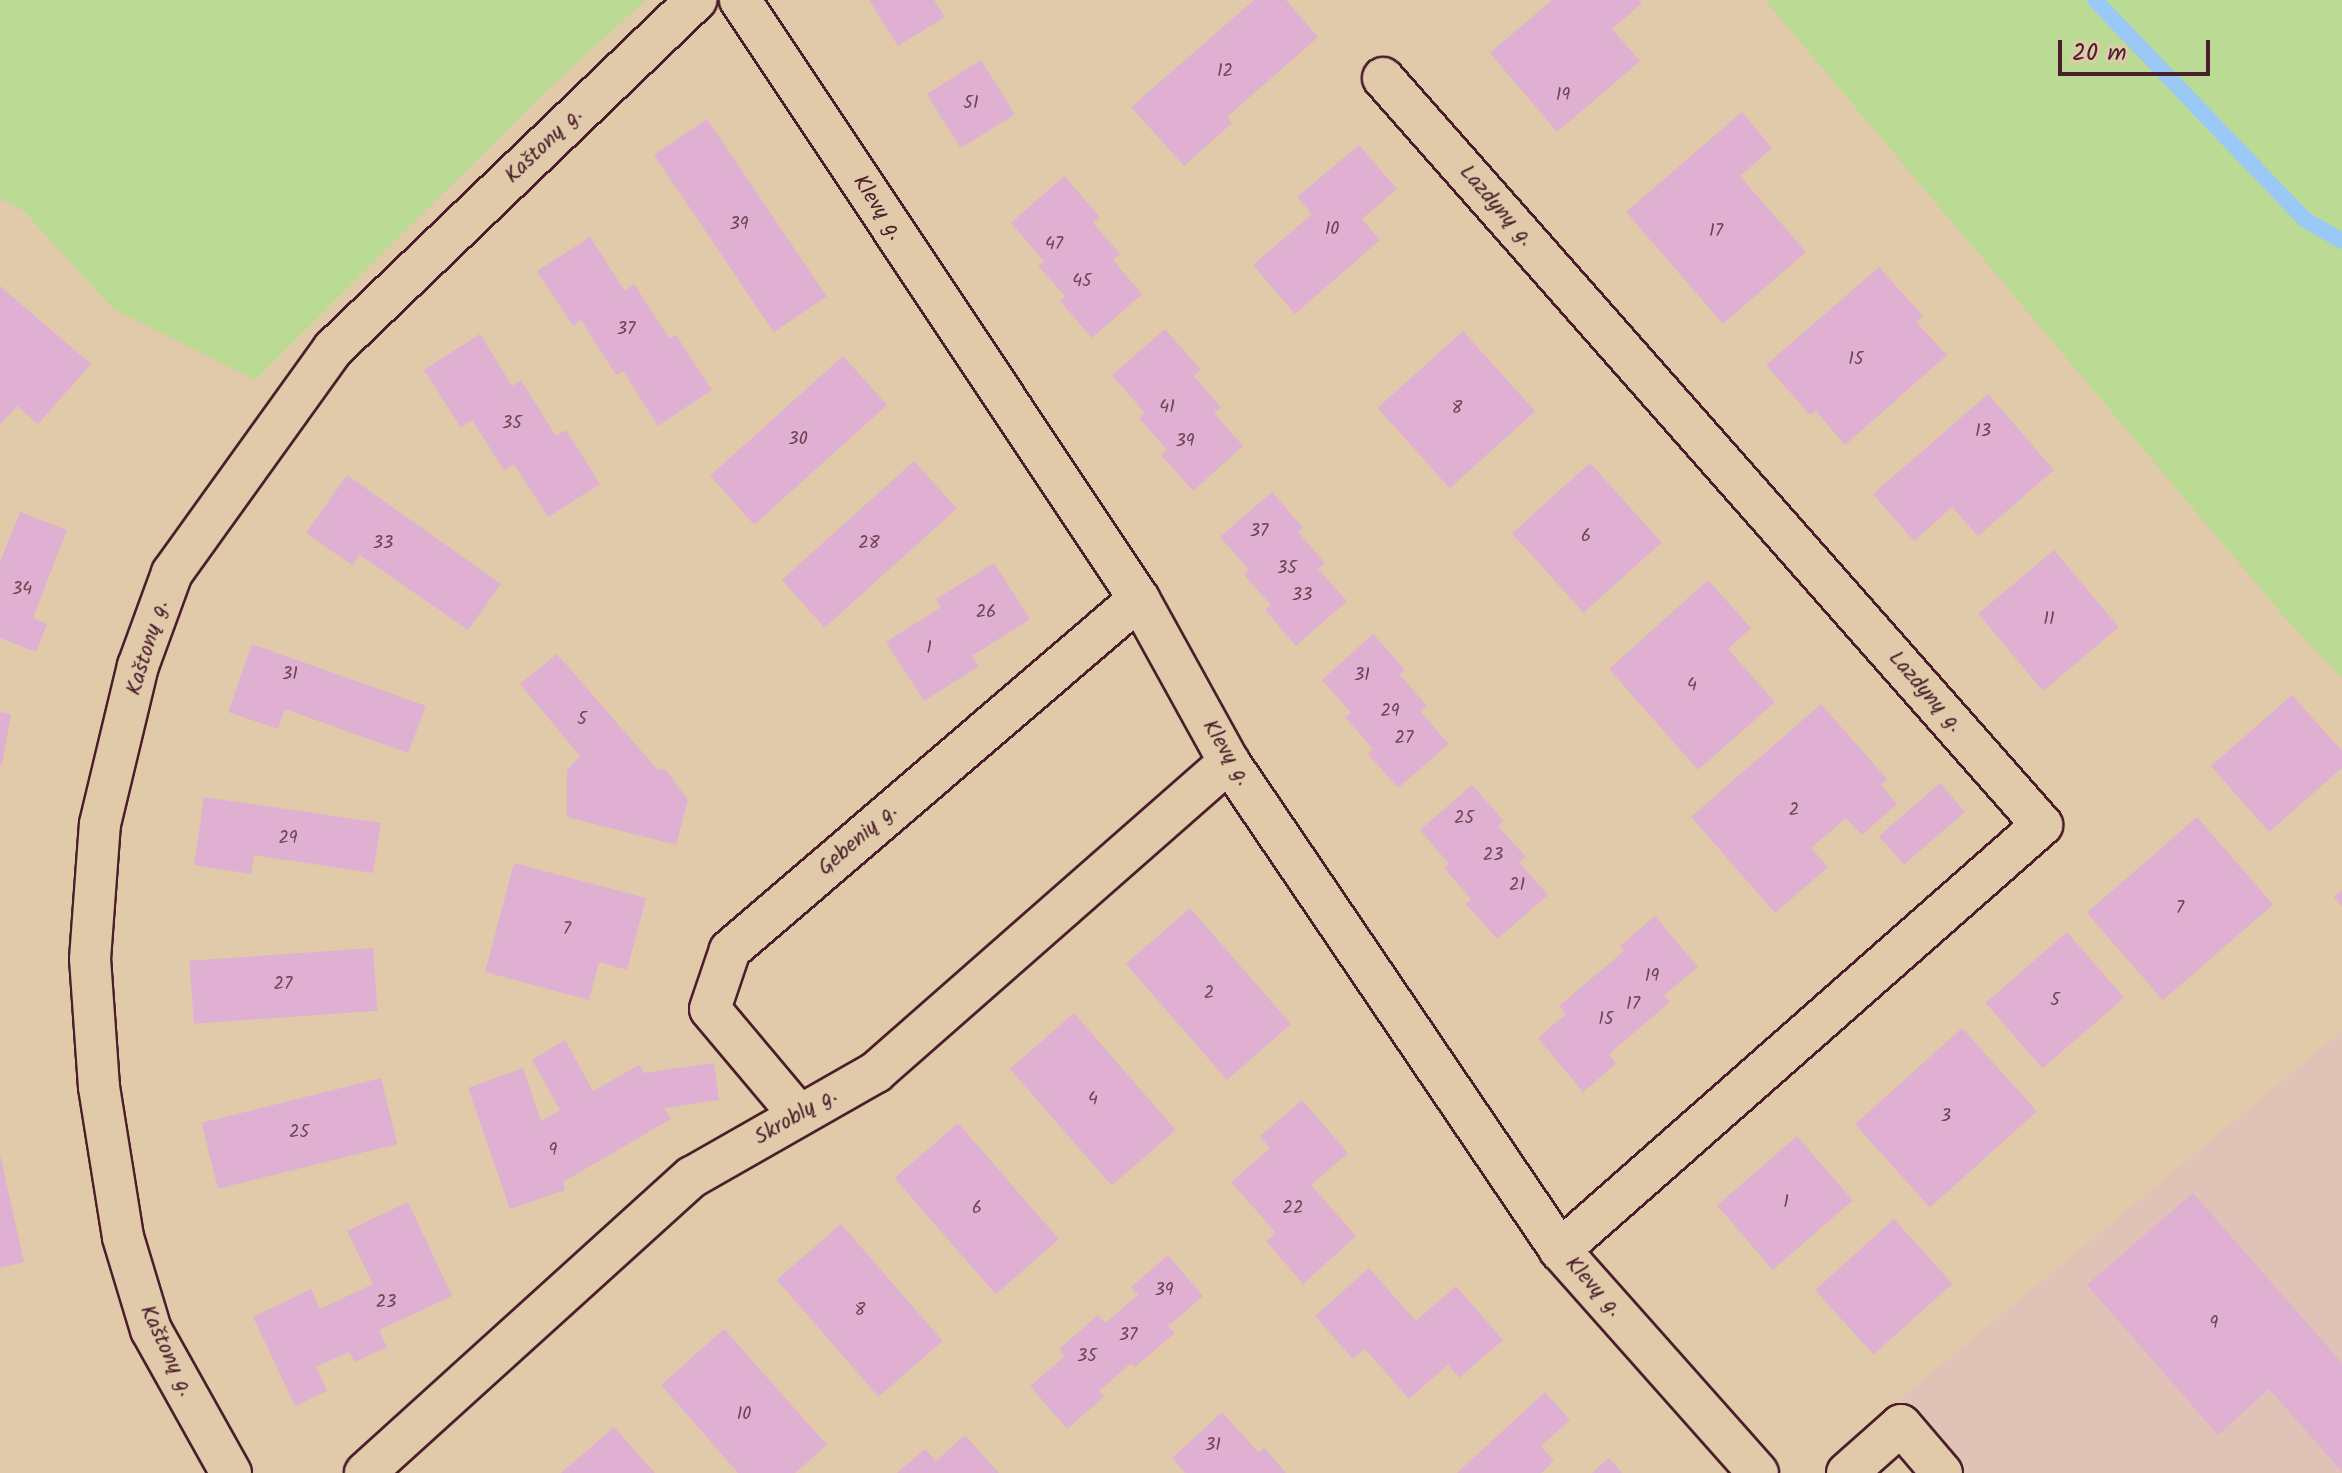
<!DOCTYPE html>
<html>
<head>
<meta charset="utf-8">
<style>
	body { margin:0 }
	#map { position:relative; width:2342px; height:1473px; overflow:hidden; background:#e1caaa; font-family:Kalam,sans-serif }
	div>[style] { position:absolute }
	.built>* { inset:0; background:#e0c2b6 }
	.green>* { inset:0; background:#bbda93 }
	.stream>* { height:16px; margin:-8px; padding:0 8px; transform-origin:8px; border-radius:8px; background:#9bc9f6 }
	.building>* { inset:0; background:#dfb0d1; transform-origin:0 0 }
	.roads { filter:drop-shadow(2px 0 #4a1f2b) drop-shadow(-2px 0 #4a1f2b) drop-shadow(0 2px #4a1f2b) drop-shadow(0 -2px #4a1f2b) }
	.minor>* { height:40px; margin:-20px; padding:0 20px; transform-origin:20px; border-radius:20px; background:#e1caaa }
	span { translate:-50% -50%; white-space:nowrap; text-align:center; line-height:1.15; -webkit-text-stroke:7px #e1caaa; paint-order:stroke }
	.number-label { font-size:18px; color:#6f4354 }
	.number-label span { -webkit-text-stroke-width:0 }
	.street-label { font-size:22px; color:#4a1f2b }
	.scale { position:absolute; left:2058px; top:40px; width:152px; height:36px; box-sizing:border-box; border:4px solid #4a1f2b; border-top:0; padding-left:10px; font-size:24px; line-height:28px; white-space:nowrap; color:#4a1f2b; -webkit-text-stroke:6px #e1caaa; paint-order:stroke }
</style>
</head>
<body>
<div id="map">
	<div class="built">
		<div style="clip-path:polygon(2342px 1031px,2342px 1473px,1966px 1473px,1900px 1399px)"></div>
	</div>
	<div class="green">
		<div style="clip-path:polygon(0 0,646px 0,542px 95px,255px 380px,112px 308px,24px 211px,0 199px)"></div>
		<div style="clip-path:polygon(1765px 0,2342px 0,2342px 678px,2286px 619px)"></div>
	</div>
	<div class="stream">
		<div style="left:2095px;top:0;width:303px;rotate:46.3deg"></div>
		<div style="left:2304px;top:219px;width:44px;rotate:30.1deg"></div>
	</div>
	<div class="building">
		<div style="clip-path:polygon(869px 0,934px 0,945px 17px,898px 46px)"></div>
		<div style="clip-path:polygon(1254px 0,1286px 0,1318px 37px,1227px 117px,1232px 123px,1184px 166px,1131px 107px)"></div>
		<div style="clip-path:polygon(1552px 0,1639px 0,1642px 3px,1612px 29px,1640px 61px,1557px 132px,1490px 53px)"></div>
		<div style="left:981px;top:60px;width:64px;height:64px;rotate:58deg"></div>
		<div style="clip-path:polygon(1742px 112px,1772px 148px,1740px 176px,1806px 252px,1723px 324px,1626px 212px)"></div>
		<div style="left:707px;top:119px;width:214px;height:64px;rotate:56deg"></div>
		<div style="clip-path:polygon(1359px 145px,1397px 189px,1362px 219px,1380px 240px,1295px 314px,1253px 265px,1312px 214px,1297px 197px)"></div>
		<div style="clip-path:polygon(1064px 176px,1100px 217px,1093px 223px,1120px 254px,1113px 260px,1142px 294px,1092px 338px,1060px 301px,1065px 296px,1038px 266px,1044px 261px,1011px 223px)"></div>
		<div style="clip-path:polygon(590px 237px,625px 291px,634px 284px,669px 338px,676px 335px,712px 390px,658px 426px,623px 371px,616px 375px,581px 320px,573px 326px,537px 271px)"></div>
		<div style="clip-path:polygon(1879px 267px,1923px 316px,1916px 322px,1947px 355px,1845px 445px,1816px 411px,1810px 415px,1766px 365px)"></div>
		<div style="clip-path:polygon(0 286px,91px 364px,38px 424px,17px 406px,0 425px)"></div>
		<div style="clip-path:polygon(1165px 329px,1201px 370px,1194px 376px,1221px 407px,1214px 413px,1243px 446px,1193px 491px,1161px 455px,1167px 450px,1139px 418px,1145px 413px,1112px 375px)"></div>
		<div style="left:1463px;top:331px;width:108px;height:115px;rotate:48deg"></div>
		<div style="clip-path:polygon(480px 334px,512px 386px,521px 380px,556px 436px,566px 430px,600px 484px,548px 517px,514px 464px,504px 470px,472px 420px,461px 428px,424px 370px)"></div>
		<div style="left:843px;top:356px;width:66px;height:179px;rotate:48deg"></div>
		<div style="clip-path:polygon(1988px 394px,2054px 470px,1978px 536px,1952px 507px,1914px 541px,1873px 494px)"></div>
		<div style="left:914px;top:461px;width:64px;height:178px;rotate:48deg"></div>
		<div style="left:1590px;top:463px;width:107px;height:105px;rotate:48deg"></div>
		<div style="clip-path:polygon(347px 475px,501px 584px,468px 630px,360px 555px,352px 565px,306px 533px)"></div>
		<div style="clip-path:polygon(1272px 492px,1303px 528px,1298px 532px,1325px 563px,1318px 569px,1347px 601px,1296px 646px,1265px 610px,1271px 605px,1244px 575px,1249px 570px,1220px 537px)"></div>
		<div style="clip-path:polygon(20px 512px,67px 530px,33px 618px,47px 624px,36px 652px,0 638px,0 562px)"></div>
		<div style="left:2054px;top:550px;width:101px;height:99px;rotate:50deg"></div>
		<div style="clip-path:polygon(994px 563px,1030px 619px,972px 656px,979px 666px,924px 701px,886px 642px,941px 607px,936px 599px)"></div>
		<div style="clip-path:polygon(1708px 580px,1751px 628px,1728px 649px,1775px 702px,1698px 770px,1609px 669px)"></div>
		<div style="clip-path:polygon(1373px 634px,1405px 670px,1400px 675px,1427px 706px,1420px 711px,1449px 744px,1398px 788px,1368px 754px,1373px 749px,1345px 717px,1351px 713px,1322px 680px)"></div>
		<div style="clip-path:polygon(252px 644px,426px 706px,408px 753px,285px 709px,278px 729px,228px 712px)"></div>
		<div style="clip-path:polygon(557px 654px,657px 769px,666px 770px,688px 800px,676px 845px,567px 817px,567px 770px,580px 756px,520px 684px)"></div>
		<div style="clip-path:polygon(2292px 695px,2342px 751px,2342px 768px,2269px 832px,2211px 766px)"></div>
		<div style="clip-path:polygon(1821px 704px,1887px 779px,1881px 785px,1897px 804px,1862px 835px,1846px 818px,1811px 848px,1828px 867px,1775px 913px,1691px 817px)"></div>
		<div style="clip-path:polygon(0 712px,11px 714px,2px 765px,0 765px)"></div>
		<div style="left:1940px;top:783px;width:38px;height:81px;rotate:49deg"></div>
		<div style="clip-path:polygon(1472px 785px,1504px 821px,1498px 826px,1526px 857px,1519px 862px,1548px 895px,1497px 939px,1466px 904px,1471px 899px,1444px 868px,1449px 864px,1420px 830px)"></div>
		<div style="clip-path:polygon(204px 797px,381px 823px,373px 873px,254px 855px,251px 874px,194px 865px)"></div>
		<div style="left:2197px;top:817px;width:116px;height:146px;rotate:49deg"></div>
		<div style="clip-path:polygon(514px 863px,646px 898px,627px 970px,599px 962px,589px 1000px,485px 972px)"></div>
		<div style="clip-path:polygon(2342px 890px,2342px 906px,2334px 897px)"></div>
		<div style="left:1190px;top:908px;width:154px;height:85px;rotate:49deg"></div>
		<div style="clip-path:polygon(1655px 916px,1698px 967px,1664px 995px,1670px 1002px,1609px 1054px,1616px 1064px,1583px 1092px,1538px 1038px,1566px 1014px,1559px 1006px,1624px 951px,1620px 946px)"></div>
		<div style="left:2067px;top:932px;width:87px;height:108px;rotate:49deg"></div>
		<div style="left:373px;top:948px;width:63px;height:184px;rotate:86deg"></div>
		<div style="left:1074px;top:1013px;width:155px;height:85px;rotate:49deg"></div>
		<div style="left:1962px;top:1028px;width:112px;height:144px;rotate:48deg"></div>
		<div style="clip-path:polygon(565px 1040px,593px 1091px,639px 1065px,644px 1073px,714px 1063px,719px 1100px,664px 1108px,671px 1119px,563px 1182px,565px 1190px,510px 1209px,468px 1088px,523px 1068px,541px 1121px,560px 1110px,532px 1060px)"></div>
		<div style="left:381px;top:1078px;width:68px;height:185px;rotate:76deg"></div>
		<div style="clip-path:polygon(1302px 1100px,1348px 1153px,1311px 1185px,1356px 1236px,1303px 1284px,1266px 1241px,1276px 1233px,1231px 1182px,1270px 1148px,1260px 1136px)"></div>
		<div style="left:958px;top:1123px;width:154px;height:84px;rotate:49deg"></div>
		<div style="left:1797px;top:1136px;width:85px;height:106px;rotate:49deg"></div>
		<div style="clip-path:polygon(0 1154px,24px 1262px,0 1268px)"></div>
		<div style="clip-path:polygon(2193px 1193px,2342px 1363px,2342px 1472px,2269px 1389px,2218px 1435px,2087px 1285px)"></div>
		<div style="clip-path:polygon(408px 1202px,452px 1296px,379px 1330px,387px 1347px,355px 1362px,349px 1352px,316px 1367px,327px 1391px,295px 1406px,253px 1317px,311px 1289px,320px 1309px,373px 1284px,347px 1231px)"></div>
		<div style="left:1894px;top:1219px;width:87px;height:106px;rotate:48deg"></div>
		<div style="left:841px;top:1224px;width:155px;height:85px;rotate:49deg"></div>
		<div style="clip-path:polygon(1168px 1255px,1203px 1296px,1168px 1326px,1175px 1333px,1135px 1367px,1131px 1363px,1099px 1391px,1104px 1397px,1067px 1429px,1030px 1386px,1065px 1356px,1059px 1349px,1098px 1315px,1105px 1323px,1138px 1295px,1131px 1287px)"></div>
		<div style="clip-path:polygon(1369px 1268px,1416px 1321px,1456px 1286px,1503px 1340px,1459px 1378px,1448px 1365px,1409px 1399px,1365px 1349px,1353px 1359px,1315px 1316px)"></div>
		<div style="clip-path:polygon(724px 1329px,827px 1445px,795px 1473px,738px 1473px,661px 1385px)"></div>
		<div style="clip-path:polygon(1545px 1392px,1570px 1420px,1541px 1446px,1554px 1461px,1541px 1473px,1457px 1473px)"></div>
		<div style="clip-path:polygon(1222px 1412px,1259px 1453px,1264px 1448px,1286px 1473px,1185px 1473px,1172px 1458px)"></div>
		<div style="clip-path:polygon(614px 1427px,655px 1473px,561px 1473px)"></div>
		<div style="clip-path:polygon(965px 1435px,999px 1473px,897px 1473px,925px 1449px,936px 1461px)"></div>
		<div style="clip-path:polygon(1609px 1458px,1622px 1473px,1592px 1473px)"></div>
	</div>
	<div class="roads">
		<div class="minor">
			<div style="left:740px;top:0;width:720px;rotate:56.33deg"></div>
			<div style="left:1139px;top:599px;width:186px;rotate:61.1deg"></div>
			<div style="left:1229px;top:762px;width:590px;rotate:55.85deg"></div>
			<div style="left:1560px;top:1250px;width:298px;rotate:48.4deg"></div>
			<div style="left:1383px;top:78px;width:996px;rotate:48.58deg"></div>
			<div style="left:2042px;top:825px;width:643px;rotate:138.6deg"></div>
			<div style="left:799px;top:1115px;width:138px;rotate:-130deg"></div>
			<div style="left:710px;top:1009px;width:62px;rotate:-71.3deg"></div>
			<div style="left:730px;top:950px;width:539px;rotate:-40.64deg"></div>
			<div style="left:231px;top:1473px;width:164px;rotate:-119.2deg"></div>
			<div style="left:151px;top:1330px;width:97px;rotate:-106.8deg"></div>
			<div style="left:123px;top:1237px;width:152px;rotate:-99.1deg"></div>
			<div style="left:99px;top:1087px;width:128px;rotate:-94deg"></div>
			<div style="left:90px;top:959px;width:135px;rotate:-85.8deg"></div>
			<div style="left:100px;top:824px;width:163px;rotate:-76.5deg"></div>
			<div style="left:138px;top:666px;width:99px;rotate:-69.9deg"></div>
			<div style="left:172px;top:573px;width:276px;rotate:-54.3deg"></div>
			<div style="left:333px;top:349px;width:504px;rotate:-43.87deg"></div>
			<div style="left:365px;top:1473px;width:441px;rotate:-42.2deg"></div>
			<div style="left:692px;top:1177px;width:212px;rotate:-29.7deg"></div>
			<div style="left:876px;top:1072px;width:470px;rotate:-41.3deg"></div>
			<div style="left:1847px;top:1473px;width:72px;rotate:-41.6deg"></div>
			<div style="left:1901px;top:1425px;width:63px;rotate:49.5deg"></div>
		</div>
	</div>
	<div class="number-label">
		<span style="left:1225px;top:72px">12</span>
		<span style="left:1563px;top:96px">19</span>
		<span style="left:971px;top:104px">51</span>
		<span style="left:739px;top:225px">39</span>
		<span style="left:1332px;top:230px">10</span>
		<span style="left:1716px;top:232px">17</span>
		<span style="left:1054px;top:245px">47</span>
		<span style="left:1082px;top:282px">45</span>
		<span style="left:626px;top:330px">37</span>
		<span style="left:1856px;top:360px">15</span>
		<span style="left:1167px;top:408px">41</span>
		<span style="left:1457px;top:409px">8</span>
		<span style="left:512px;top:424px">35</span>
		<span style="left:1983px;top:432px">13</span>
		<span style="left:798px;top:440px">30</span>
		<span style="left:1185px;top:442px">39</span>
		<span style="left:1259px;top:532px">37</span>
		<span style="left:1586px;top:537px">6</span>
		<span style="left:383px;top:544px">33</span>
		<span style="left:869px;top:544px">28</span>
		<span style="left:1287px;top:569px">35</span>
		<span style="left:22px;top:590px">34</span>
		<span style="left:1302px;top:596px">33</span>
		<span style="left:986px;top:613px">26</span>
		<span style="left:2049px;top:620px">11</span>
		<span style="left:929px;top:649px">1</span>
		<span style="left:290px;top:675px">31</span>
		<span style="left:1362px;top:676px">31</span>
		<span style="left:1692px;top:686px">4</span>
		<span style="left:1390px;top:712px">29</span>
		<span style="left:582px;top:720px">5</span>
		<span style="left:1404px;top:739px">27</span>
		<span style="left:1794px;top:811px">2</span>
		<span style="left:1464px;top:819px">25</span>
		<span style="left:288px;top:839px">29</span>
		<span style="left:1493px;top:856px">23</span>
		<span style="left:1517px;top:886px">21</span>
		<span style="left:2180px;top:909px">7</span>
		<span style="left:567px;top:930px">7</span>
		<span style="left:1652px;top:977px">19</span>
		<span style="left:283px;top:985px">27</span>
		<span style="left:1209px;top:994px">2</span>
		<span style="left:2055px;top:1001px">5</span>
		<span style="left:1633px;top:1005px">17</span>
		<span style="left:1606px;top:1020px">15</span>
		<span style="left:1093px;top:1100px">4</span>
		<span style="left:1946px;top:1117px">3</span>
		<span style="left:299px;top:1133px">25</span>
		<span style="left:553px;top:1151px">9</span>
		<span style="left:1786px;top:1203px">1</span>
		<span style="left:977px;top:1209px">6</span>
		<span style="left:1293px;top:1209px">22</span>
		<span style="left:1164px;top:1291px">39</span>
		<span style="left:386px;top:1303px">23</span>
		<span style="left:860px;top:1311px">8</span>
		<span style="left:2214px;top:1324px">9</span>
		<span style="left:1128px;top:1336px">37</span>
		<span style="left:1087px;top:1357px">35</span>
		<span style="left:744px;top:1415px">10</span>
		<span style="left:1213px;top:1446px">31</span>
	</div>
	<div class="street-label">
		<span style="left:544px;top:146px;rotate:-44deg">Kaštonų g.</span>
		<span style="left:1496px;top:206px;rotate:49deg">Lazdynų g.</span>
		<span style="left:877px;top:208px;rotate:57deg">Klevų g.</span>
		<span style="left:148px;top:648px;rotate:-73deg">Kaštonų g.</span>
		<span style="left:1925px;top:692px;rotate:49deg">Lazdynų g.</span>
		<span style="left:1226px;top:753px;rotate:59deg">Klevų g.</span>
		<span style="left:858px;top:840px;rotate:-41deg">Gebenių g.</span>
		<span style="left:796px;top:1117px;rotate:-30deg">Skroblų g.</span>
		<span style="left:1593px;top:1287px;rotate:48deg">Klevų g.</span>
		<span style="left:166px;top:1351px;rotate:65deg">Kaštonų g.</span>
	</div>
	<div class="scale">20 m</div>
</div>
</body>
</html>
